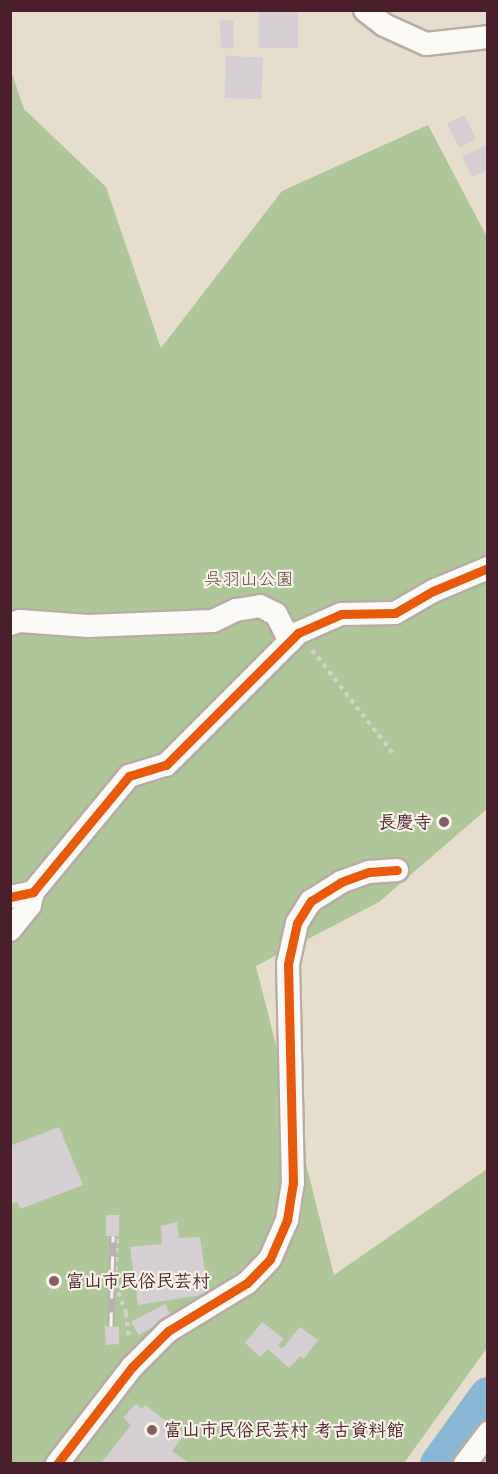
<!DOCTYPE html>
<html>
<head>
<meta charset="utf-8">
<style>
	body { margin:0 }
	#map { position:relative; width:498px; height:1474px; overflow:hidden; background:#e6ddcc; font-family:"Shantell Sans","Klee One",sans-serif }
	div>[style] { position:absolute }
	.forest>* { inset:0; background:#afc698 }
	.river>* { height:39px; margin:-19.5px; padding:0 19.5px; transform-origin:19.5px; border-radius:19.5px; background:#89b8d4 }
	.building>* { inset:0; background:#d5cfd4; transform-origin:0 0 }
	.path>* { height:4px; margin-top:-2px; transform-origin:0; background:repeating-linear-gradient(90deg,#d6d1cd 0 4.5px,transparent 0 9px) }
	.roads { filter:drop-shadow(2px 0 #b7ada4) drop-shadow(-2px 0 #b7ada4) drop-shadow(0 2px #b7ada4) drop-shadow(0 -2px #b7ada4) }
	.minor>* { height:22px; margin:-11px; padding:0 11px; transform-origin:11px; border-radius:11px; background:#fbfaf7 }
	.rail>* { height:7px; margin-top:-3.5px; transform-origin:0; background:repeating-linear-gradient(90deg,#f7f3e8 0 14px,#b9b2b2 0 28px); box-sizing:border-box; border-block:2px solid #b9b2b2 }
	.cycleway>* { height:9px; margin:-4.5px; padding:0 4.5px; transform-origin:4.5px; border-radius:4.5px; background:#e8590c }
	.dots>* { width:16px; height:16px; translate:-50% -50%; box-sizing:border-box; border:3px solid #f7f3e8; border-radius:50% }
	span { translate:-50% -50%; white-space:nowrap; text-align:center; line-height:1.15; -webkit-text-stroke:4.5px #f7f3e8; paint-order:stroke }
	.park-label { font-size:18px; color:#604c40 }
	.poi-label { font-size:18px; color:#4a1f2b; font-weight:700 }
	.right { translate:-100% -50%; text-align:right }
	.left { translate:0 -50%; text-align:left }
	.frame { position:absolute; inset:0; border:12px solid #4a1f2b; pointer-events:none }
</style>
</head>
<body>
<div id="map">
	<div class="forest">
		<div style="clip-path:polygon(10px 68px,24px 109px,106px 187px,161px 348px,282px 191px,428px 125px,487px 237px,487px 809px,379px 902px,256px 966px,334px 1275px,487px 1169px,487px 1348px,404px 1463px,11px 1463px)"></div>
	</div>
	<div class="river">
		<div style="left:439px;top:1464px;width:84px;rotate:-54.2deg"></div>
	</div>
	<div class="building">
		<div style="left:259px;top:10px;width:39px;height:38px"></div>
		<div style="left:233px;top:20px;width:28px;height:13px;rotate:88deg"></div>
		<div style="left:226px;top:56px;width:37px;height:42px;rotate:2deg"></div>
		<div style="left:464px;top:115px;width:27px;height:19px;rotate:63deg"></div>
		<div style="clip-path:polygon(488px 145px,488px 170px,472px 177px,462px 156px)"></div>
		<div style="clip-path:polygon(59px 1127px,83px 1185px,20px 1209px,18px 1202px,10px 1204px,10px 1146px)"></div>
		<div style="left:106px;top:1215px;width:13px;height:21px"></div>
		<div style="clip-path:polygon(177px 1222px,179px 1238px,200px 1237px,208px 1294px,138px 1305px,130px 1247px,162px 1244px,161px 1226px)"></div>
		<div style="left:165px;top:1304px;width:15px;height:38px;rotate:62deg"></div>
		<div style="clip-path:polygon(262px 1322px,284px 1339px,278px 1345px,282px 1349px,300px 1327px,318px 1340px,304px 1359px,300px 1356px,289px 1368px,268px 1349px,260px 1357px,245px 1343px)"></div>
		<div style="clip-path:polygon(105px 1326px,119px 1327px,119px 1344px,106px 1345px)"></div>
		<div style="clip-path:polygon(136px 1404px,142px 1409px,145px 1405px,184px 1435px,172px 1451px,190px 1464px,102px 1462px,131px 1425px,123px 1418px)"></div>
	</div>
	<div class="path">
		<div style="left:312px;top:650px;width:135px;rotate:51.9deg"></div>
		<div style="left:117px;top:1239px;width:45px;rotate:92.5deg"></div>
		<div style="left:115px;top:1284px;width:31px;rotate:69deg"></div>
		<div style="left:126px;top:1313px;width:27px;rotate:84deg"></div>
	</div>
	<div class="roads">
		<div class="minor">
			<div style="left:365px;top:10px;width:24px;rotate:38deg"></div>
			<div style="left:384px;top:25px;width:46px;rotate:24.3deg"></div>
			<div style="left:426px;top:44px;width:62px;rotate:-6.4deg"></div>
			<div style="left:10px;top:624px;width:10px;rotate:-17deg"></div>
			<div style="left:20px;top:621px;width:68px;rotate:4.2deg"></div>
			<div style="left:88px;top:626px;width:125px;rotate:-2.3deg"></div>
			<div style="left:213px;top:621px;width:25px;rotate:-26deg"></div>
			<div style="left:236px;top:610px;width:24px;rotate:-9deg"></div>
			<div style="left:260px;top:606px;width:18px;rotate:27deg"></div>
			<div style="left:276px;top:614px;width:31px;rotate:63deg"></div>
			<div style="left:10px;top:897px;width:24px;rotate:-12deg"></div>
			<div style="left:33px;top:892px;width:151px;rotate:-50.4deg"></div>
			<div style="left:129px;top:776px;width:39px;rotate:-17deg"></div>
			<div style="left:166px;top:765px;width:187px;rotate:-45deg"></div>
			<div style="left:298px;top:633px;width:47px;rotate:-23.8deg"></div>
			<div style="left:341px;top:614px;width:54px;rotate:-1.1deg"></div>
			<div style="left:395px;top:613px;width:44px;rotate:-30.1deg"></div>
			<div style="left:433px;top:591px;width:60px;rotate:-22.7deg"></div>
			<div style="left:10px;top:930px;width:32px;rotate:-51deg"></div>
			<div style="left:30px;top:905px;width:13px;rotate:-77deg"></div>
			<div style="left:57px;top:1464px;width:123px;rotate:-52.3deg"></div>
			<div style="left:132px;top:1367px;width:51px;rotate:-45deg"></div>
			<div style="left:168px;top:1331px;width:92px;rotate:-31.3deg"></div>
			<div style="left:247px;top:1283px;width:33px;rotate:-46deg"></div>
			<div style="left:270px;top:1259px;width:43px;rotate:-66.4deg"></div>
			<div style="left:287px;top:1220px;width:37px;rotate:-81deg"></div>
			<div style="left:293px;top:1183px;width:219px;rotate:-91.3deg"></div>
			<div style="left:288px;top:964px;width:42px;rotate:-77.6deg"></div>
			<div style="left:297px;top:923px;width:26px;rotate:-58deg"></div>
			<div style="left:311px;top:901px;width:36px;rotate:-32deg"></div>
			<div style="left:341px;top:882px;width:30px;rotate:-20deg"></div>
			<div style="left:369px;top:872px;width:28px;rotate:-4deg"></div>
			<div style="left:465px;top:1464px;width:39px;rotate:-53deg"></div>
		</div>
	</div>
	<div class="rail">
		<div style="left:111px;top:1326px;width:90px;rotate:-88.7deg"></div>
	</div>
	<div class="cycleway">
		<div style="left:10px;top:897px;width:24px;rotate:-12deg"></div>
		<div style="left:33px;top:892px;width:151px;rotate:-50.4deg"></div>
		<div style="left:129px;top:776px;width:39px;rotate:-17deg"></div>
		<div style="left:166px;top:765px;width:187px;rotate:-45deg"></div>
		<div style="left:298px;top:633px;width:47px;rotate:-23.8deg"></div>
		<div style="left:341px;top:614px;width:54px;rotate:-1.1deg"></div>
		<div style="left:395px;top:613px;width:44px;rotate:-30.1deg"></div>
		<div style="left:433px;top:591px;width:60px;rotate:-22.7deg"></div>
		<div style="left:57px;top:1464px;width:123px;rotate:-52.3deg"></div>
		<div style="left:132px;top:1367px;width:51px;rotate:-45deg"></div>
		<div style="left:168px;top:1331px;width:92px;rotate:-31.3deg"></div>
		<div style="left:247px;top:1283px;width:33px;rotate:-46deg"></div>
		<div style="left:270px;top:1259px;width:43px;rotate:-66.4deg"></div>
		<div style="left:287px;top:1220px;width:37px;rotate:-81deg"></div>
		<div style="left:293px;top:1183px;width:219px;rotate:-91.3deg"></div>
		<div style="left:288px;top:964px;width:42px;rotate:-77.6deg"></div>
		<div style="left:297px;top:923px;width:26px;rotate:-58deg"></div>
		<div style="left:311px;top:901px;width:36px;rotate:-32deg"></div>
		<div style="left:341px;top:882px;width:30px;rotate:-20deg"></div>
		<div style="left:369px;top:872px;width:28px;rotate:-4deg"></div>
	</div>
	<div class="dots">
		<div style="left:444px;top:822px;background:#816263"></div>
		<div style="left:54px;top:1281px;background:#816263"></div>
		<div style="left:152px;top:1430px;background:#816263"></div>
	</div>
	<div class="park-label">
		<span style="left:249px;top:579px">呉羽山公園</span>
	</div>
	<div class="poi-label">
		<span class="right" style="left:432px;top:822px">長慶寺</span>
		<span class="left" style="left:66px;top:1281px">富山市民俗民芸村</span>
		<span class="left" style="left:164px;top:1430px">富山市民俗民芸村 考古資料館</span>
	</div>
	<div class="frame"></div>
</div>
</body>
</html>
